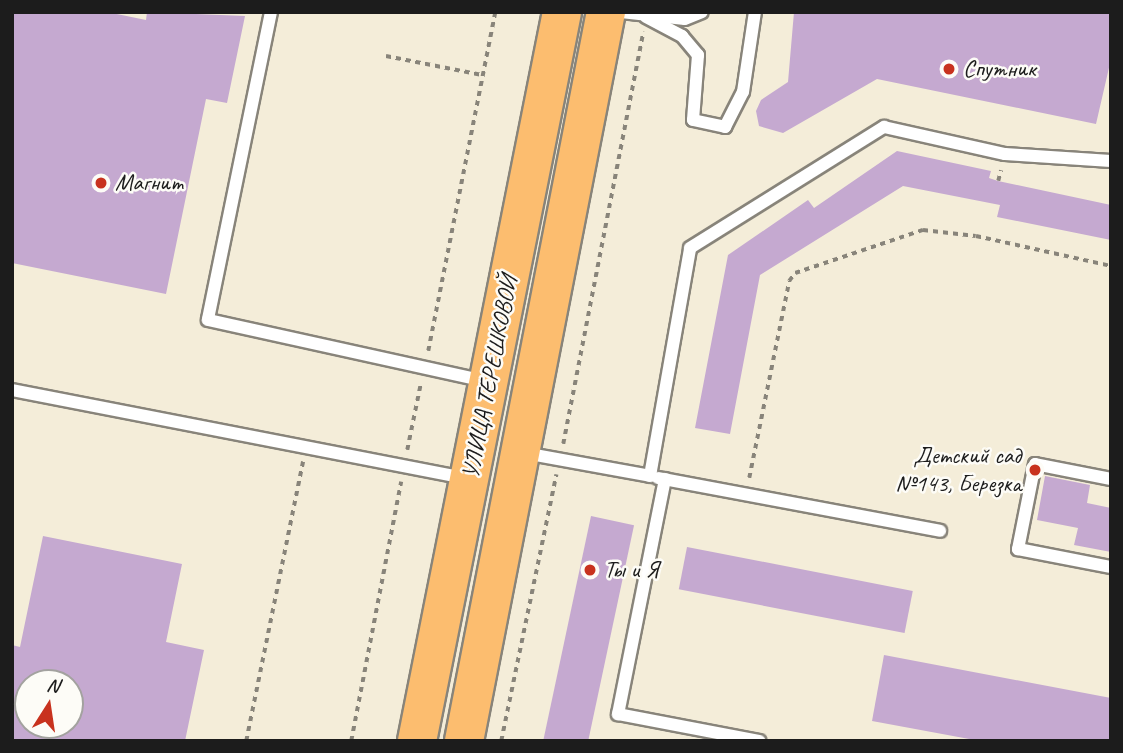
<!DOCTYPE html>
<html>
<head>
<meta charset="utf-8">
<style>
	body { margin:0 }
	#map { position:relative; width:1123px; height:753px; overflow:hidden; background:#f4edd9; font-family:Caveat,sans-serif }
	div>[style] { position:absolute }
	.building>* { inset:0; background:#c5a9d0; transform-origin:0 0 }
	.path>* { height:3.5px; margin-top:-1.75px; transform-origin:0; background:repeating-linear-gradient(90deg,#88847a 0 5px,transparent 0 10px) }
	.roads { filter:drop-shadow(2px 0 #88847a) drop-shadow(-2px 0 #88847a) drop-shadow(0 2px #88847a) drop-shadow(0 -2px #88847a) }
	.lane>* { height:12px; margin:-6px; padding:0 6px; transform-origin:6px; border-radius:6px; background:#fff }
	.primary>* { height:38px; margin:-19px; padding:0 19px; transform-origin:19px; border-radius:19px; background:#fcbd6f }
	.dots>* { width:19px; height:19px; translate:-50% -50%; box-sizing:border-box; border:4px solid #fdfcf7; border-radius:50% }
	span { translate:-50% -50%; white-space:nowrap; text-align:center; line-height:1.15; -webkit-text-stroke:5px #fdfcf7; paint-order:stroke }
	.poi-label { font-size:24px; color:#1c1c1c }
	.left { translate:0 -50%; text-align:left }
	.right { translate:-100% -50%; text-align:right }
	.street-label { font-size:24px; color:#1c1c1c }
	.frame { position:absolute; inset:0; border:14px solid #1c1c1c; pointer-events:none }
	.north { position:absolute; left:14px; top:669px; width:70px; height:70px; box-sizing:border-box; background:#fdfcf7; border:2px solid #a3a29f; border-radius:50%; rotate:12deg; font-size:19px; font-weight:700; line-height:28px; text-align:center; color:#1c1c1c }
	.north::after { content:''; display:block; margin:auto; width:24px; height:32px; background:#c8321e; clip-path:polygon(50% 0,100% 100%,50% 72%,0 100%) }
</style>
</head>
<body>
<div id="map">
	<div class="building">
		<div style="clip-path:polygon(12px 12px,107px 12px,146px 20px,147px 12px,245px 16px,227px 103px,206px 99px,166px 294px,12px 263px)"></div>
		<div style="clip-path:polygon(794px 12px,1111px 12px,1111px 59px,1096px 124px,877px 79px,783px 133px,759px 126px,756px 111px,761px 100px,788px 82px)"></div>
		<div style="clip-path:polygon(897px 151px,991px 171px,989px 178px,998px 181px,1111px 205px,1111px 240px,997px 217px,1000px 205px,903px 186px,760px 275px,730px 434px,695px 428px,728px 255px,808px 200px,814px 208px)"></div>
		<div style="clip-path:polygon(1045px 476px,1090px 485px,1087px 503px,1111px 508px,1111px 552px,1074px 545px,1078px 528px,1037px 520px)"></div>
		<div style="left:591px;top:516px;width:44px;height:229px;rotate:12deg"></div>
		<div style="clip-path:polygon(evenodd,43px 536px,182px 564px,166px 642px,204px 650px,185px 741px,12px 741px,12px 645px,20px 647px,43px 536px,28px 683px,70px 683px,70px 725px,28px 725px,28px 683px)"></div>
		<div style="left:687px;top:547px;width:230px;height:43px;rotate:11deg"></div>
		<div style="clip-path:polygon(884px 655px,1111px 698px,1111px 741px,980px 741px,872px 721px)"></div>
	</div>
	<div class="path">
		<div style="left:386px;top:56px;width:98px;rotate:11.2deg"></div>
		<div style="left:998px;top:181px;width:11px;rotate:-75deg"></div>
		<div style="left:428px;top:351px;width:346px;rotate:-78.8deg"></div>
		<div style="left:563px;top:444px;width:420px;rotate:-79deg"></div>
		<div style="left:407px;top:450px;width:69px;rotate:-78.4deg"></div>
		<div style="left:749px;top:478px;width:201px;rotate:-78.5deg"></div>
		<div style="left:789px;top:281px;width:10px;rotate:-53deg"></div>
		<div style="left:795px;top:273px;width:135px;rotate:-18.6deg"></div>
		<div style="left:923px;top:230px;width:53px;rotate:6.5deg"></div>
		<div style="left:976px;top:236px;width:138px;rotate:12.5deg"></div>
		<div style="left:246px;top:741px;width:285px;rotate:-78.5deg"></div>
		<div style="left:351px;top:741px;width:264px;rotate:-79.1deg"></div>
		<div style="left:501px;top:741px;width:272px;rotate:-78.3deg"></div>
	</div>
	<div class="roads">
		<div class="lane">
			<div style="left:271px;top:12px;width:314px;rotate:101.6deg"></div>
			<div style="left:208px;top:320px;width:284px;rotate:12.4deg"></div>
			<div style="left:621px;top:12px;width:64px;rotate:6.2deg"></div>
			<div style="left:685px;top:19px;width:18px;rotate:-22deg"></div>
			<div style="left:646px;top:17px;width:41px;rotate:27.8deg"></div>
			<div style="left:682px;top:36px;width:25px;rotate:50deg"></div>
			<div style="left:698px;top:55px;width:65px;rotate:94.4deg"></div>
			<div style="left:693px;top:120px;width:33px;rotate:12deg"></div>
			<div style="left:725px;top:127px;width:39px;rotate:-63deg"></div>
			<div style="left:743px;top:92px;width:81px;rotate:-81.5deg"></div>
			<div style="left:12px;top:390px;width:461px;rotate:11deg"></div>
			<div style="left:524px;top:453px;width:128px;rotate:10.3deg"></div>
			<div style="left:650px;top:476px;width:231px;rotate:-80deg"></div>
			<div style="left:690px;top:248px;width:229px;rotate:-32deg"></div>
			<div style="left:884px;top:127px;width:124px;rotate:12.6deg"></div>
			<div style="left:1005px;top:154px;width:106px;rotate:3.8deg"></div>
			<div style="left:658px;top:478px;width:287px;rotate:10.6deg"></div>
			<div style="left:665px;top:479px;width:240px;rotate:101.3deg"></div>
			<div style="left:618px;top:714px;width:144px;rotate:10.8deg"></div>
			<div style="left:1111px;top:479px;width:77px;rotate:-168.8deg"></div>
			<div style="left:1035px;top:464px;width:87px;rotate:101.3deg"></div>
			<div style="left:1018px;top:549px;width:95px;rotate:11deg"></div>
		</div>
		<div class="primary">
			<div style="left:417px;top:741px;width:743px;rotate:-78.75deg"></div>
			<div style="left:464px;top:741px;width:743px;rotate:-78.98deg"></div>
		</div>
	</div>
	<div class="dots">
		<div style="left:949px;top:69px;background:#c8321e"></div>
		<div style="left:101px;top:183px;background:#c8321e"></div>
		<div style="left:1035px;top:470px;background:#c8321e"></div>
		<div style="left:590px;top:570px;background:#c8321e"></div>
	</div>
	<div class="poi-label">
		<span class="left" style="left:963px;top:69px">Спутник</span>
		<span class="left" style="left:115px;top:183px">Магнит</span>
		<span class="right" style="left:1021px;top:470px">Детский сад<br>№143, Березка</span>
		<span class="left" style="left:604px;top:570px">Ты и Я</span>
	</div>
	<div class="street-label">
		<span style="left:490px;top:377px;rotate:-79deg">УЛИЦА ТЕРЕШКОВОЙ</span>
	</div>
	<div class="frame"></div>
	<div class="north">N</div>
</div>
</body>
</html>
